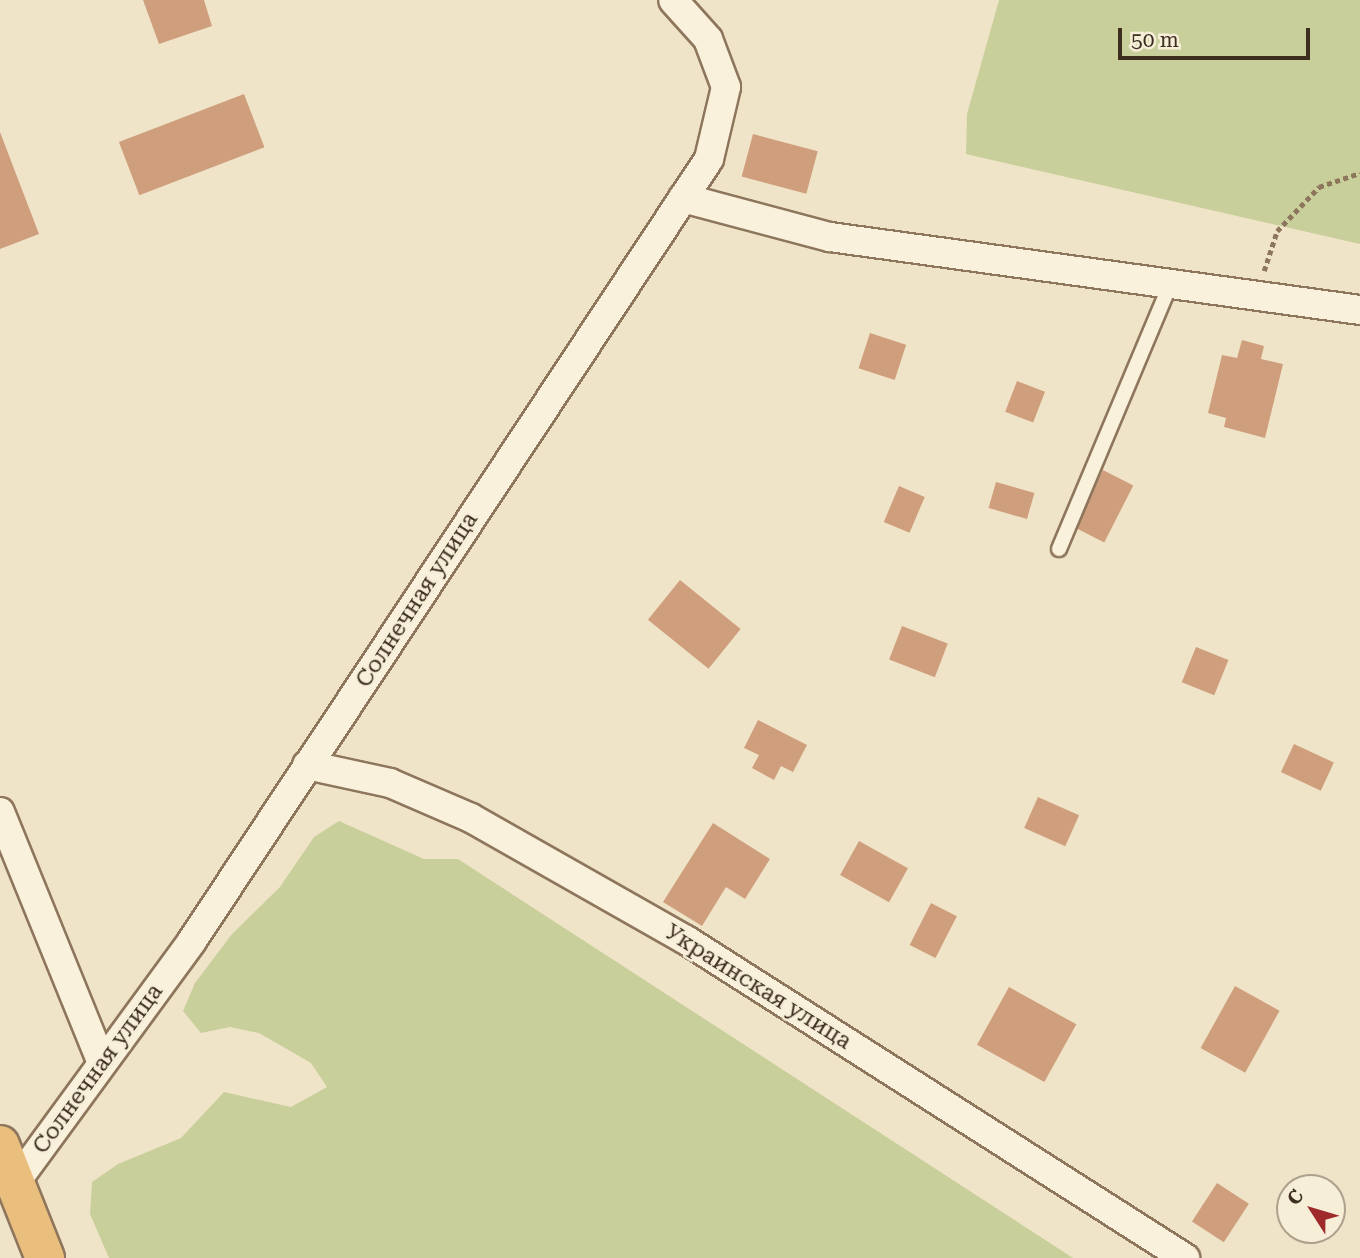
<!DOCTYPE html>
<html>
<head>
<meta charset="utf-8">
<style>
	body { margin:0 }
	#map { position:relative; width:1360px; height:1258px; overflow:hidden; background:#f0e4c8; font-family:"Roboto Serif",serif }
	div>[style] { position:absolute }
	.green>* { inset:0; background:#c9cf9b }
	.building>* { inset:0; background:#cf9f7d; transform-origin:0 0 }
	.path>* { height:4.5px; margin-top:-2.25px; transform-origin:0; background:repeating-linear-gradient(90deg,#8d765c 0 5px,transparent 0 8.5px) }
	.roads { filter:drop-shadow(2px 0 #8d765c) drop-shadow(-2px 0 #8d765c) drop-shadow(0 2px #8d765c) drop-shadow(0 -2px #8d765c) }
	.service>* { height:14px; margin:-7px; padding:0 7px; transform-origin:7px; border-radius:7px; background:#faf1dc }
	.minor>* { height:28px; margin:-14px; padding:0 14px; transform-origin:14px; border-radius:14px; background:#faf1dc }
	.trunk>* { height:38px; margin:-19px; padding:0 19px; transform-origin:19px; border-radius:19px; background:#eabe7c }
	span { translate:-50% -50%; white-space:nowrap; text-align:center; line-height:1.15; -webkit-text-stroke:5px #f7eed8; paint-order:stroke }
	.street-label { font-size:23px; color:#3d2e20 }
	.north { position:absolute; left:1276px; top:1174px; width:70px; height:70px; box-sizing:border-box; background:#f7eed8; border:2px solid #ada18e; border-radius:50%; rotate:307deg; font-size:19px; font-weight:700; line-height:28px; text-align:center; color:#3d2e20 }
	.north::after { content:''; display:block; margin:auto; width:24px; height:32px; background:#9e2a2b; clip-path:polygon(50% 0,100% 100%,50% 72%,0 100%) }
	.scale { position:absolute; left:1118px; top:28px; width:192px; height:32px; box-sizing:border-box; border:4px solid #3d2e20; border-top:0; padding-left:9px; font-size:21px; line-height:24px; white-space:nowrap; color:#3d2e20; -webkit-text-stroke:5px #f7eed8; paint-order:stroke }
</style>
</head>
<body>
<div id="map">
	<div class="green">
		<div style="clip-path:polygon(999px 0,1360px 0,1360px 244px,966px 154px,967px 114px)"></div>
		<div style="clip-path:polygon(339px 821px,424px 859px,458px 859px,1073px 1258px,109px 1258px,90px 1214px,92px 1182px,118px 1164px,181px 1138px,224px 1092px,291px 1107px,327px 1087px,311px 1063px,259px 1033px,230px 1027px,201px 1033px,183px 1011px,195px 983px,232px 934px,280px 887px,314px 837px)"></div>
	</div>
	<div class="building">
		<div style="clip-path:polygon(143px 0,204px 0,212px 26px,159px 44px)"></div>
		<div style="left:244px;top:94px;width:57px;height:134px;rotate:69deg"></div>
		<div style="clip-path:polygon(0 132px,39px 234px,0 249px)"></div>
		<div style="left:753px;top:134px;width:67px;height:44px;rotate:15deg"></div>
		<div style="left:870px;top:333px;width:38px;height:37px;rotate:18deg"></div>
		<div style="clip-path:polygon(1242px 340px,1264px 346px,1261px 359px,1283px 364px,1265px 438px,1224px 427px,1226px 418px,1208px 413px,1222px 355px,1237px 358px)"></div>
		<div style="left:1017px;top:381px;width:30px;height:33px;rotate:21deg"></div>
		<div style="left:1103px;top:470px;width:34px;height:64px;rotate:27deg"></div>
		<div style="left:996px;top:482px;width:40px;height:27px;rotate:16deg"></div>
		<div style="left:899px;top:486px;width:28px;height:39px;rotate:23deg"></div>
		<div style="left:680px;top:580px;width:78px;height:51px;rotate:39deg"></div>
		<div style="left:902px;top:626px;width:49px;height:36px;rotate:21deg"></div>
		<div style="left:1196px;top:647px;width:35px;height:38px;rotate:22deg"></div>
		<div style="clip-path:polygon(758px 720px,807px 745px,793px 772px,781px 766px,774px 780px,752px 768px,759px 755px,744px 748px)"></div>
		<div style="left:1294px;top:744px;width:44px;height:31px;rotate:25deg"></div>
		<div style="left:1038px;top:797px;width:45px;height:34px;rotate:24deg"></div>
		<div style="clip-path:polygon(713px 823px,770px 859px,745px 899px,726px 887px,702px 926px,663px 902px)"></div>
		<div style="left:859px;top:841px;width:56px;height:39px;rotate:29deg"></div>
		<div style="left:931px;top:903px;width:29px;height:47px;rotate:27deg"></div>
		<div style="left:1235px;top:986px;width:51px;height:71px;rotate:29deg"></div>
		<div style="left:1009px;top:987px;width:77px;height:66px;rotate:29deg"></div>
		<div style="left:1217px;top:1183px;width:38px;height:46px;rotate:33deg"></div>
	</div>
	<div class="path">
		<div style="left:1264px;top:271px;width:42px;rotate:-72deg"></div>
		<div style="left:1277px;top:231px;width:61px;rotate:-46.3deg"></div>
		<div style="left:1319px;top:187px;width:43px;rotate:-18.9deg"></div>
	</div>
	<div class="roads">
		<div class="service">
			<div style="left:1059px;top:549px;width:289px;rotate:-67.2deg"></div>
		</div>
		<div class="minor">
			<div style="left:683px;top:198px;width:152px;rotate:14.9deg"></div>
			<div style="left:830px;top:237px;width:535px;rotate:7.84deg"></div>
			<div style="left:307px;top:765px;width:85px;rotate:12.2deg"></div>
			<div style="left:390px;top:783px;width:88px;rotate:23.4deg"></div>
			<div style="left:471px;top:818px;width:247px;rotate:29.6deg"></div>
			<div style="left:686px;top:940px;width:592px;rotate:32.51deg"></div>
			<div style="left:0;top:812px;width:271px;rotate:67.9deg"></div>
			<div style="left:15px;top:1183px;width:300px;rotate:-53.8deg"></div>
			<div style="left:192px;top:941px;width:937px;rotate:-56.53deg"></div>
			<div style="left:709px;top:159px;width:74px;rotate:-76.7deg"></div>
			<div style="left:726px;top:87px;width:51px;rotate:-110.6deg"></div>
			<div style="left:708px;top:39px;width:52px;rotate:-131.9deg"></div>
		</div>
		<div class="trunk">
			<div style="left:0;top:1145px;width:122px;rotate:68.3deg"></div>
		</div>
	</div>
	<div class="street-label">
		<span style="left:417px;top:600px;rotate:-57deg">Солнечная улица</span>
		<span style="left:758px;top:987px;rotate:32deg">Украинская улица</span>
		<span style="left:98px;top:1069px;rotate:-54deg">Солнечная улица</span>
	</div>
	<div class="north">С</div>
	<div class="scale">50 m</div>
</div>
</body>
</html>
